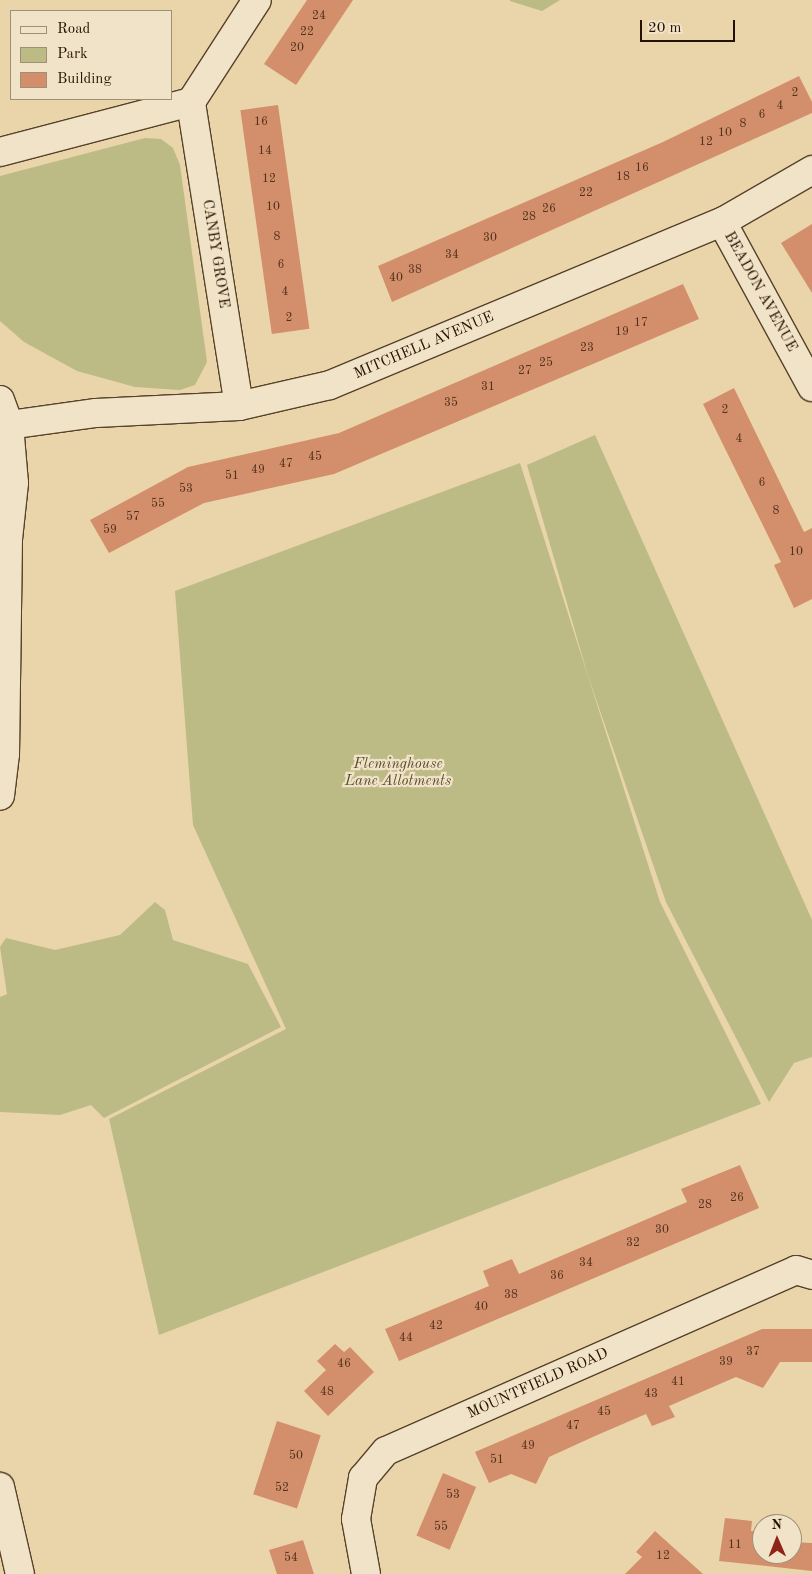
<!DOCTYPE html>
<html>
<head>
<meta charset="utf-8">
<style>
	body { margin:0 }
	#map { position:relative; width:812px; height:1574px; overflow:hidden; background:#ead4aa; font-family:"Old Standard TT",serif }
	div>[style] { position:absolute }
	.green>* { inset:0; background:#bcbb85 }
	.building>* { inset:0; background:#d38f6c; transform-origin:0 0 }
	.roads { filter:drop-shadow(1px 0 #56422a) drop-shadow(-1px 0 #56422a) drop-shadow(0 1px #56422a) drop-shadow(0 -1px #56422a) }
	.minor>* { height:28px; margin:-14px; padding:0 14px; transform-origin:14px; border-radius:14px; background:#f1e3c8 }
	span { translate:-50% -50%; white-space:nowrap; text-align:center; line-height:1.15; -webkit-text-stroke:4.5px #f1e3c8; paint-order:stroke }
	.number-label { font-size:12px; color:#50311b }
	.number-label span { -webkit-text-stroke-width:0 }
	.street-label { font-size:15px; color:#241200 }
	.park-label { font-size:15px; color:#594d2f; font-style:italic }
	.legend { position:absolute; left:10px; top:10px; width:162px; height:90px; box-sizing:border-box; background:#f1e3c8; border:1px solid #9f8f78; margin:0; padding:6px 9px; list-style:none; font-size:15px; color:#241200 }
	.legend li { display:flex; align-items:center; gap:10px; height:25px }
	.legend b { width:25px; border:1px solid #9f8f78 }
	.north { position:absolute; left:752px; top:1514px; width:50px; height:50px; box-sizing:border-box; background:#f1e3c8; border:1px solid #9f8f78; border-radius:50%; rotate:359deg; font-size:14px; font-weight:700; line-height:20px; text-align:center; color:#241200 }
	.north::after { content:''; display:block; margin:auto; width:18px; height:22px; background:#8f2418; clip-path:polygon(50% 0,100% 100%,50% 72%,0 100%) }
	.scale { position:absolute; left:640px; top:20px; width:95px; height:22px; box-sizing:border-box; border:2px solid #241200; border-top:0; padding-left:6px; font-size:15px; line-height:18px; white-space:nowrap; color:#241200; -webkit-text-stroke:4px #f1e3c8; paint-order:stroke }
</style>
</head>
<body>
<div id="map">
	<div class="green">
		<div style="clip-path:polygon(560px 0,542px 11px,510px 1px,510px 0)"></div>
		<div style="clip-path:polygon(145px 138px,161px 139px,173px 148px,180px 165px,207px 362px,195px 385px,180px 390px,135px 387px,77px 371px,24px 342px,0 321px,0 176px)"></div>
		<div style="clip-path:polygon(595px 435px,812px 920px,812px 1057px,794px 1063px,769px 1102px,666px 902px,588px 676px,527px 465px)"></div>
		<div style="clip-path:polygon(520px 463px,660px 902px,761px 1104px,159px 1335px,109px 1119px,286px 1029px,193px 825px,175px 591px)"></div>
		<div style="clip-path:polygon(155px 902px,165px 910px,173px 940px,248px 964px,281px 1027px,104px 1118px,91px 1105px,60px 1115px,0 1112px,0 997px,7px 994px,0 947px,6px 938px,55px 950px,120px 935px)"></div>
	</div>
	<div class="building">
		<div style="clip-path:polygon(307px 0,353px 0,296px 85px,264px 64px)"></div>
		<div style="clip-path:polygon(799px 76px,812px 102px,812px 113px,392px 302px,378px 266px,663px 142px)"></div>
		<div style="left:278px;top:105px;width:226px;height:38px;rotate:82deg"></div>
		<div style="clip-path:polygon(812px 224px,812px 293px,781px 243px)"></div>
		<div style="clip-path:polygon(683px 284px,699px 319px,334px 474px,204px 503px,109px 553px,90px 520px,188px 467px,339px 433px)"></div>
		<div style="clip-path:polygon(734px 388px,804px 532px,812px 528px,812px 599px,794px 608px,774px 565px,781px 562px,703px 404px)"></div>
		<div style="clip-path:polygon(740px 1165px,759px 1208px,399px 1361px,385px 1329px,489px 1286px,483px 1271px,512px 1259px,519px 1274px,687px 1202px,681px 1189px)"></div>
		<div style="clip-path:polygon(762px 1329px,812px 1329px,812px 1362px,780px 1362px,763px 1388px,736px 1377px,669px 1406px,675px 1417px,652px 1426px,646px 1414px,595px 1436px,549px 1457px,536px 1484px,511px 1474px,489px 1483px,475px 1452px)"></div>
		<div style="clip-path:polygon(335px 1344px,344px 1352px,350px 1347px,374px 1372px,328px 1416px,304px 1391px,326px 1370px,317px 1361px)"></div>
		<div style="left:277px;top:1421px;width:46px;height:77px;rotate:18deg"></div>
		<div style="left:443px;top:1473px;width:36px;height:68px;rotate:23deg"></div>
		<div style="clip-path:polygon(725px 1518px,752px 1521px,751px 1531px,762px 1532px,762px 1554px,792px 1554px,792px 1542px,812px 1543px,812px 1571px,719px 1561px)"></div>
		<div style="clip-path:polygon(655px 1531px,703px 1574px,625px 1574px,642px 1557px,636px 1552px)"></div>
		<div style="clip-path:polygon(303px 1540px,314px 1574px,277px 1574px,269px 1550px)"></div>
	</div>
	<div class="roads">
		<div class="minor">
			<div style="left:0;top:152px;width:197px;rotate:-14.7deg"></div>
			<div style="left:722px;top:222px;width:188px;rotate:61.4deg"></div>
			<div style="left:0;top:400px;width:27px;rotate:70deg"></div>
			<div style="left:9px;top:425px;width:58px;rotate:85.1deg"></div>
			<div style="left:14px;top:483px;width:56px;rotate:96.1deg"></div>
			<div style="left:8px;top:539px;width:215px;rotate:90.8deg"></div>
			<div style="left:5px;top:754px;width:42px;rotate:96.8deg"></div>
			<div style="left:239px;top:406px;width:308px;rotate:-99deg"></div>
			<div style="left:191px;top:102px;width:121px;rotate:-57.1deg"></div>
			<div style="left:9px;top:425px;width:88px;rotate:-7.9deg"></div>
			<div style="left:96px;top:413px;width:143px;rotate:-2.8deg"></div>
			<div style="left:239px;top:406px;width:93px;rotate:-13deg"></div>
			<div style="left:330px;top:385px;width:425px;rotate:-22.6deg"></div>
			<div style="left:722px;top:222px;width:104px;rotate:-30deg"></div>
			<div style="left:0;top:1487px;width:89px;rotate:77.1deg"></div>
			<div style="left:366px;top:1574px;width:56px;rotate:-100.3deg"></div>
			<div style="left:356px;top:1519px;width:42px;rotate:-80.3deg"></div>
			<div style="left:363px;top:1478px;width:35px;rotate:-50deg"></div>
			<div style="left:386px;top:1451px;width:448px;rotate:-23.8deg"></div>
			<div style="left:796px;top:1270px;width:17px;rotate:17deg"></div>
		</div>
	</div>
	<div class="number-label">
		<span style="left:319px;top:17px">24</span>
		<span style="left:307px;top:33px">22</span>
		<span style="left:297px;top:49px">20</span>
		<span style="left:795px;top:94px">2</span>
		<span style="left:780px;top:107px">4</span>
		<span style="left:762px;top:116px">6</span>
		<span style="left:261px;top:123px">16</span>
		<span style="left:743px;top:125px">8</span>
		<span style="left:725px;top:134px">10</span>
		<span style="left:706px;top:143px">12</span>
		<span style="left:265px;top:152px">14</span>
		<span style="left:642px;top:169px">16</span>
		<span style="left:623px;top:178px">18</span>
		<span style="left:269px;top:180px">12</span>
		<span style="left:586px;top:194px">22</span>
		<span style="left:273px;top:208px">10</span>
		<span style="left:549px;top:210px">26</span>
		<span style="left:529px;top:218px">28</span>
		<span style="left:277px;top:238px">8</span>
		<span style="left:490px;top:239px">30</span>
		<span style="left:452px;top:256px">34</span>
		<span style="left:281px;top:266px">6</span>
		<span style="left:415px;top:271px">38</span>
		<span style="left:396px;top:279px">40</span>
		<span style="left:285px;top:293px">4</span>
		<span style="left:289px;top:319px">2</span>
		<span style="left:641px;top:324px">17</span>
		<span style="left:622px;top:333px">19</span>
		<span style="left:587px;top:349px">23</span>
		<span style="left:546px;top:364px">25</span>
		<span style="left:525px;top:372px">27</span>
		<span style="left:488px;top:388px">31</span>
		<span style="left:451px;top:404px">35</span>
		<span style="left:725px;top:411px">2</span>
		<span style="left:739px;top:440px">4</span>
		<span style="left:315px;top:458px">45</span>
		<span style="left:286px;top:465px">47</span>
		<span style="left:258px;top:471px">49</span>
		<span style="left:232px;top:477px">51</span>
		<span style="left:762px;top:484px">6</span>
		<span style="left:186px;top:490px">53</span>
		<span style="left:158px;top:505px">55</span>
		<span style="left:776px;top:512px">8</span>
		<span style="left:133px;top:518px">57</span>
		<span style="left:110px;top:531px">59</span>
		<span style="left:796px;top:553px">10</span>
		<span style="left:737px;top:1199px">26</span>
		<span style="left:705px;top:1206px">28</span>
		<span style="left:662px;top:1231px">30</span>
		<span style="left:633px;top:1244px">32</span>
		<span style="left:586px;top:1264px">34</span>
		<span style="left:557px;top:1277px">36</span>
		<span style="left:511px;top:1296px">38</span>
		<span style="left:481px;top:1308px">40</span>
		<span style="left:436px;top:1327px">42</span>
		<span style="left:406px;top:1339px">44</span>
		<span style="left:753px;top:1353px">37</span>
		<span style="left:726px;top:1363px">39</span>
		<span style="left:344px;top:1365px">46</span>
		<span style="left:678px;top:1383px">41</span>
		<span style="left:327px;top:1393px">48</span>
		<span style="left:651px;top:1395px">43</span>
		<span style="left:604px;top:1413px">45</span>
		<span style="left:573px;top:1427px">47</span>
		<span style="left:528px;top:1447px">49</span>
		<span style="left:296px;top:1457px">50</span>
		<span style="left:497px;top:1461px">51</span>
		<span style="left:282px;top:1489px">52</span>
		<span style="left:453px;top:1496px">53</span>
		<span style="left:441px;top:1528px">55</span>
		<span style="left:735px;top:1546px">11</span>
		<span style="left:663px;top:1557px">12</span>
		<span style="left:291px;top:1559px">54</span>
	</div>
	<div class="street-label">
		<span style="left:215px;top:254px;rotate:81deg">CANBY GROVE</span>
		<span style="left:760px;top:292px;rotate:61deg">BEADON AVENUE</span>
		<span style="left:424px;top:346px;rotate:-23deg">MITCHELL AVENUE</span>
		<span style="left:538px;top:1384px;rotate:-24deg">MOUNTFIELD ROAD</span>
	</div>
	<div class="park-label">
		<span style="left:398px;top:773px">Fleminghouse<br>Lane Allotments</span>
	</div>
	<ul class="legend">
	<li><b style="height:6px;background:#f1e3c8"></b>Road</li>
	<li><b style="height:14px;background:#bcbb85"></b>Park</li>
	<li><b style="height:14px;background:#d38f6c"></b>Building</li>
	</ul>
	<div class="north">N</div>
	<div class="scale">20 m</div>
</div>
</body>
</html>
